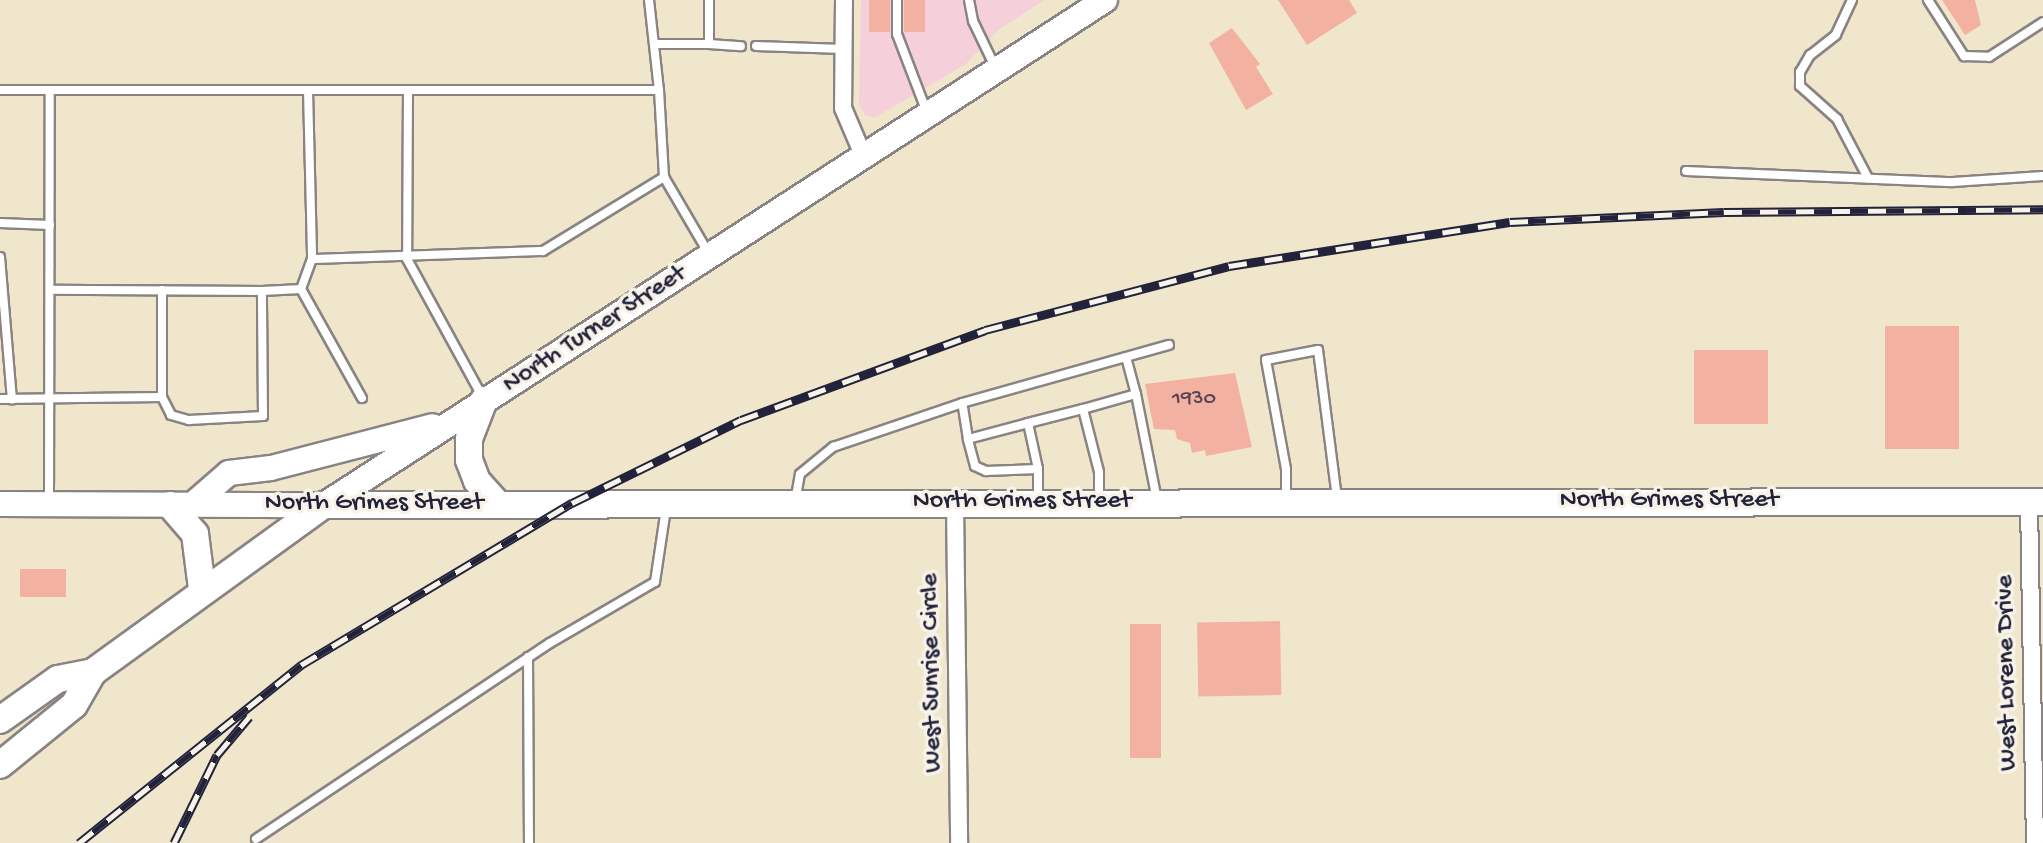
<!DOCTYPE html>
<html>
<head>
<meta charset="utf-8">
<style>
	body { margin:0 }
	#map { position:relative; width:2043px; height:843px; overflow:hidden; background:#f0e6cb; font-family:"Gochi Hand",sans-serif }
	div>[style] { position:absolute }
	.built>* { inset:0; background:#f5cfda }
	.building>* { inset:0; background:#f3b1a2; transform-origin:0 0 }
	.roads { filter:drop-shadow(2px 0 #898483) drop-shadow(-2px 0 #898483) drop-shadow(0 2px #898483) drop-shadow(0 -2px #898483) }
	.service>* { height:8px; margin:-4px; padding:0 4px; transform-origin:4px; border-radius:4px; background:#fff }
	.minor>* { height:16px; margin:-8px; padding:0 8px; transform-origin:8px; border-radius:8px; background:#fff }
	.secondary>* { height:24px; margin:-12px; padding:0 12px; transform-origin:12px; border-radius:12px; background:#fff }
	.primary>* { height:26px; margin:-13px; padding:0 13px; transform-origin:13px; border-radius:13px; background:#fff }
	.rail>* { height:9px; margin-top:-4.5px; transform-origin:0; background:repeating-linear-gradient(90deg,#f7f3e8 0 18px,#22223b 0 36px); box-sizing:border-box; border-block:2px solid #22223b }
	span { translate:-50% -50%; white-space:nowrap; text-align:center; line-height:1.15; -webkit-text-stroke:7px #f7f3e8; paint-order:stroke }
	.number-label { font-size:22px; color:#564655 }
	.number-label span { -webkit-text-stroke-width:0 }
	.street-label { font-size:26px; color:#22223b }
</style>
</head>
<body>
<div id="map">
	<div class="built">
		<div style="clip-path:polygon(861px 0,1044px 0,998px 30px,966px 64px,874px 118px,865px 115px,859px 104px)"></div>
	</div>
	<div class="building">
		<div style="left:869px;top:0;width:21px;height:32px"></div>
		<div style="left:904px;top:0;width:21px;height:32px"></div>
		<div style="clip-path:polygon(1278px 0,1349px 0,1357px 13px,1307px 45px)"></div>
		<div style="clip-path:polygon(1942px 0,1975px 0,1981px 25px,1965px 35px)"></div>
		<div style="clip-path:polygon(1232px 28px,1260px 64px,1256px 67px,1273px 94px,1246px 110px,1209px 43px)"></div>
		<div style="left:1885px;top:326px;width:74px;height:123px"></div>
		<div style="left:1694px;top:350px;width:74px;height:74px"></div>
		<div style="clip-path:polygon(1235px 373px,1252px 447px,1206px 456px,1205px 450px,1192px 453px,1190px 443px,1177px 439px,1175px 430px,1154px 429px,1145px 384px)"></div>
		<div style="left:20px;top:569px;width:46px;height:28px"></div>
		<div style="left:1280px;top:621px;width:74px;height:83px;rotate:89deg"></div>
		<div style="left:1161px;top:624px;width:134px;height:31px;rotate:90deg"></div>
	</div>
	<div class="roads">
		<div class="service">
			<div style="left:649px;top:0;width:91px;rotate:83.7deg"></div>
			<div style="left:897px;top:0;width:34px;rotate:90deg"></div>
			<div style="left:897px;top:34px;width:81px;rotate:69.1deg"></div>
			<div style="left:969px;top:0;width:21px;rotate:79deg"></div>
			<div style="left:973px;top:21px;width:53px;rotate:64.4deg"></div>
			<div style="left:1852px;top:0;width:38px;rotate:115deg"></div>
			<div style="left:1836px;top:35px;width:33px;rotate:142deg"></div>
			<div style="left:1810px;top:55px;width:20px;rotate:120deg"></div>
			<div style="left:1800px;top:72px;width:14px;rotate:90deg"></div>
			<div style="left:1800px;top:86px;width:50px;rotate:41.7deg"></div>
			<div style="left:1837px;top:119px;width:67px;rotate:62.3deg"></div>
			<div style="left:1928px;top:0;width:67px;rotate:57.3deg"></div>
			<div style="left:1964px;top:56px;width:25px;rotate:2deg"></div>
			<div style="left:1989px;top:57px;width:64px;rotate:-32.9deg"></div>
			<div style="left:656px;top:44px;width:53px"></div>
			<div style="left:709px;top:44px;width:44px;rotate:-90deg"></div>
			<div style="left:709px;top:44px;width:32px;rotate:4deg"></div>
			<div style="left:756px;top:46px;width:87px;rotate:2deg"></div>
			<div style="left:0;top:90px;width:659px"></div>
			<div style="left:659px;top:90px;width:87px;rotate:86.7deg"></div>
			<div style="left:664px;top:177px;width:89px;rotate:59.7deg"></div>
			<div style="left:308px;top:90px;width:169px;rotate:88.6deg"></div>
			<div style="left:312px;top:259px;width:231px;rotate:-2deg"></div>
			<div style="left:543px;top:251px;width:142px;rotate:-31.4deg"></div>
			<div style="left:408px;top:90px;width:169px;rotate:90.3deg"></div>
			<div style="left:407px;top:259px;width:156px;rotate:61.3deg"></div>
			<div style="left:1686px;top:171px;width:267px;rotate:2.4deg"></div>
			<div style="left:1953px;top:182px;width:90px;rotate:-3.8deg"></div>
			<div style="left:0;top:223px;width:50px;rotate:2.3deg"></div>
			<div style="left:0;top:257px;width:143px;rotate:85.2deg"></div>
			<div style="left:301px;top:289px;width:125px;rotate:60.8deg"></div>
			<div style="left:162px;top:290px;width:107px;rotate:90deg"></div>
			<div style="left:262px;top:291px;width:39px;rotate:-3deg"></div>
			<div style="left:301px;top:289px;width:32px;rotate:-70deg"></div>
			<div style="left:1126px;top:357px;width:38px;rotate:75deg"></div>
			<div style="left:0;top:399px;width:162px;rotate:-0.7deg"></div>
			<div style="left:162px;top:397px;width:20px;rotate:63deg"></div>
			<div style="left:171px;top:415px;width:19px;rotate:16deg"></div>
			<div style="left:189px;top:420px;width:74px;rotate:-3.1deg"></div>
			<div style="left:263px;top:416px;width:125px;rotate:-90.5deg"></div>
			<div style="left:262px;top:291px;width:212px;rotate:-179.7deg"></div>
			<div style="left:1083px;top:409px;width:65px;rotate:75.7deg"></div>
			<div style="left:1099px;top:472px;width:29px;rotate:90deg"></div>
			<div style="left:1028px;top:423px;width:47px;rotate:77.7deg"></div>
			<div style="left:1038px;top:469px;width:52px;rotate:177.8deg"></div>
			<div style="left:986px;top:471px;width:12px;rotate:-156deg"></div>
			<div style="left:975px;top:466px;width:28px;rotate:-105deg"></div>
			<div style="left:968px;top:439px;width:62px;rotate:-14.9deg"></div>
			<div style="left:1028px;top:423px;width:57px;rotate:-14.3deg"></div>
			<div style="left:1083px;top:409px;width:55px;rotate:-15.8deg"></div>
			<div style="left:1136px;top:394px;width:108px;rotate:78.8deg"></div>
			<div style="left:968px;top:439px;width:36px;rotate:-99deg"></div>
			<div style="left:962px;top:403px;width:215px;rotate:-15.7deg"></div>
			<div style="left:1286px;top:499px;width:30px;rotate:-90deg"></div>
			<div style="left:1286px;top:469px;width:111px;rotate:-100.4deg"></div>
			<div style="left:1266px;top:360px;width:53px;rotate:-10.9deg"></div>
			<div style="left:1318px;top:350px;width:149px;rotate:82.7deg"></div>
			<div style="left:1038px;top:500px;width:31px;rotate:-90deg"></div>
			<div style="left:49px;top:501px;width:411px;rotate:-89.9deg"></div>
			<div style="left:795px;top:502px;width:28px;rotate:-80deg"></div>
			<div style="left:800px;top:474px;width:43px;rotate:-39.3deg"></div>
			<div style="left:833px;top:447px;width:136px;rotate:-18.8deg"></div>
			<div style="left:528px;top:657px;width:186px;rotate:89.7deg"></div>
			<div style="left:256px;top:839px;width:353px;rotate:-33.7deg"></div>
			<div style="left:550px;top:643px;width:121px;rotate:-30.2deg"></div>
			<div style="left:655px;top:582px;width:75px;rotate:-81.5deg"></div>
		</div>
		<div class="minor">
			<div style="left:844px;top:0;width:108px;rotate:90.5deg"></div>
			<div style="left:843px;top:108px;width:51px;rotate:66.9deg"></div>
			<div style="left:2029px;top:502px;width:341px;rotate:89deg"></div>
			<div style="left:955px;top:503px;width:340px;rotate:89.3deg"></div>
		</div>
		<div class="secondary">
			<div style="left:0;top:504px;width:324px;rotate:0.2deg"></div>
			<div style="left:324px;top:505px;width:930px;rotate:-32.89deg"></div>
			<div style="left:192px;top:505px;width:49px;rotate:-40.9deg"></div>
			<div style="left:229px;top:473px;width:42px;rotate:-6.8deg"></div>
			<div style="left:271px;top:468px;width:167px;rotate:-14.5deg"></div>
		</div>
		<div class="primary">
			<div style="left:484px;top:400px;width:42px;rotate:111deg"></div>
			<div style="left:469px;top:439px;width:21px;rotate:90deg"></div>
			<div style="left:469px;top:460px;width:22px;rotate:69deg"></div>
			<div style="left:477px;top:481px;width:30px;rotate:48deg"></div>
			<div style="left:170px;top:505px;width:38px;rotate:49deg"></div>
			<div style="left:195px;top:534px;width:55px;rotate:82.7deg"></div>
			<div style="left:0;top:720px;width:71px;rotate:-35.3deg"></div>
			<div style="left:58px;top:679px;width:36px;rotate:-11deg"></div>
			<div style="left:0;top:765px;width:95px;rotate:-39deg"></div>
			<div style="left:74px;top:705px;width:38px;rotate:-60deg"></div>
			<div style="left:93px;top:672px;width:285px;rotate:-35.9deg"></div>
			<div style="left:324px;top:505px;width:1719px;rotate:-0.1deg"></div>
		</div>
	</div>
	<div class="rail">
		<div style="left:79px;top:843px;width:285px;rotate:-38.7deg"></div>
		<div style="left:301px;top:665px;width:316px;rotate:-30.9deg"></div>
		<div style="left:572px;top:503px;width:188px;rotate:-26.2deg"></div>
		<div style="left:741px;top:420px;width:260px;rotate:-20.2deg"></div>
		<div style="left:985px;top:330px;width:252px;rotate:-14.7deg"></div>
		<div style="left:1229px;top:266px;width:284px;rotate:-8.9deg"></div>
		<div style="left:1510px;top:222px;width:214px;rotate:-2.7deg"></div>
		<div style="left:1724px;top:212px;width:319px;rotate:-0.5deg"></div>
		<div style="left:174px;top:843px;width:98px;rotate:-64deg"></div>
		<div style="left:217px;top:755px;width:50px;rotate:-49.9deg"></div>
	</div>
	<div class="number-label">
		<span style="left:1194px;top:400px">1930</span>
	</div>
	<div class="street-label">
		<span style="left:595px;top:330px;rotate:-33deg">North Turner Street</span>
		<span style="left:1669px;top:501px">North Grimes Street</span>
		<span style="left:1022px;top:502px">North Grimes Street</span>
		<span style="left:374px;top:504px">North Grimes Street</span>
		<span style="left:933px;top:673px;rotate:-91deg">West Sunrise Circle</span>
		<span style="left:2008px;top:673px;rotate:-91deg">West Lorene Drive</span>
	</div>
</div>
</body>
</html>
